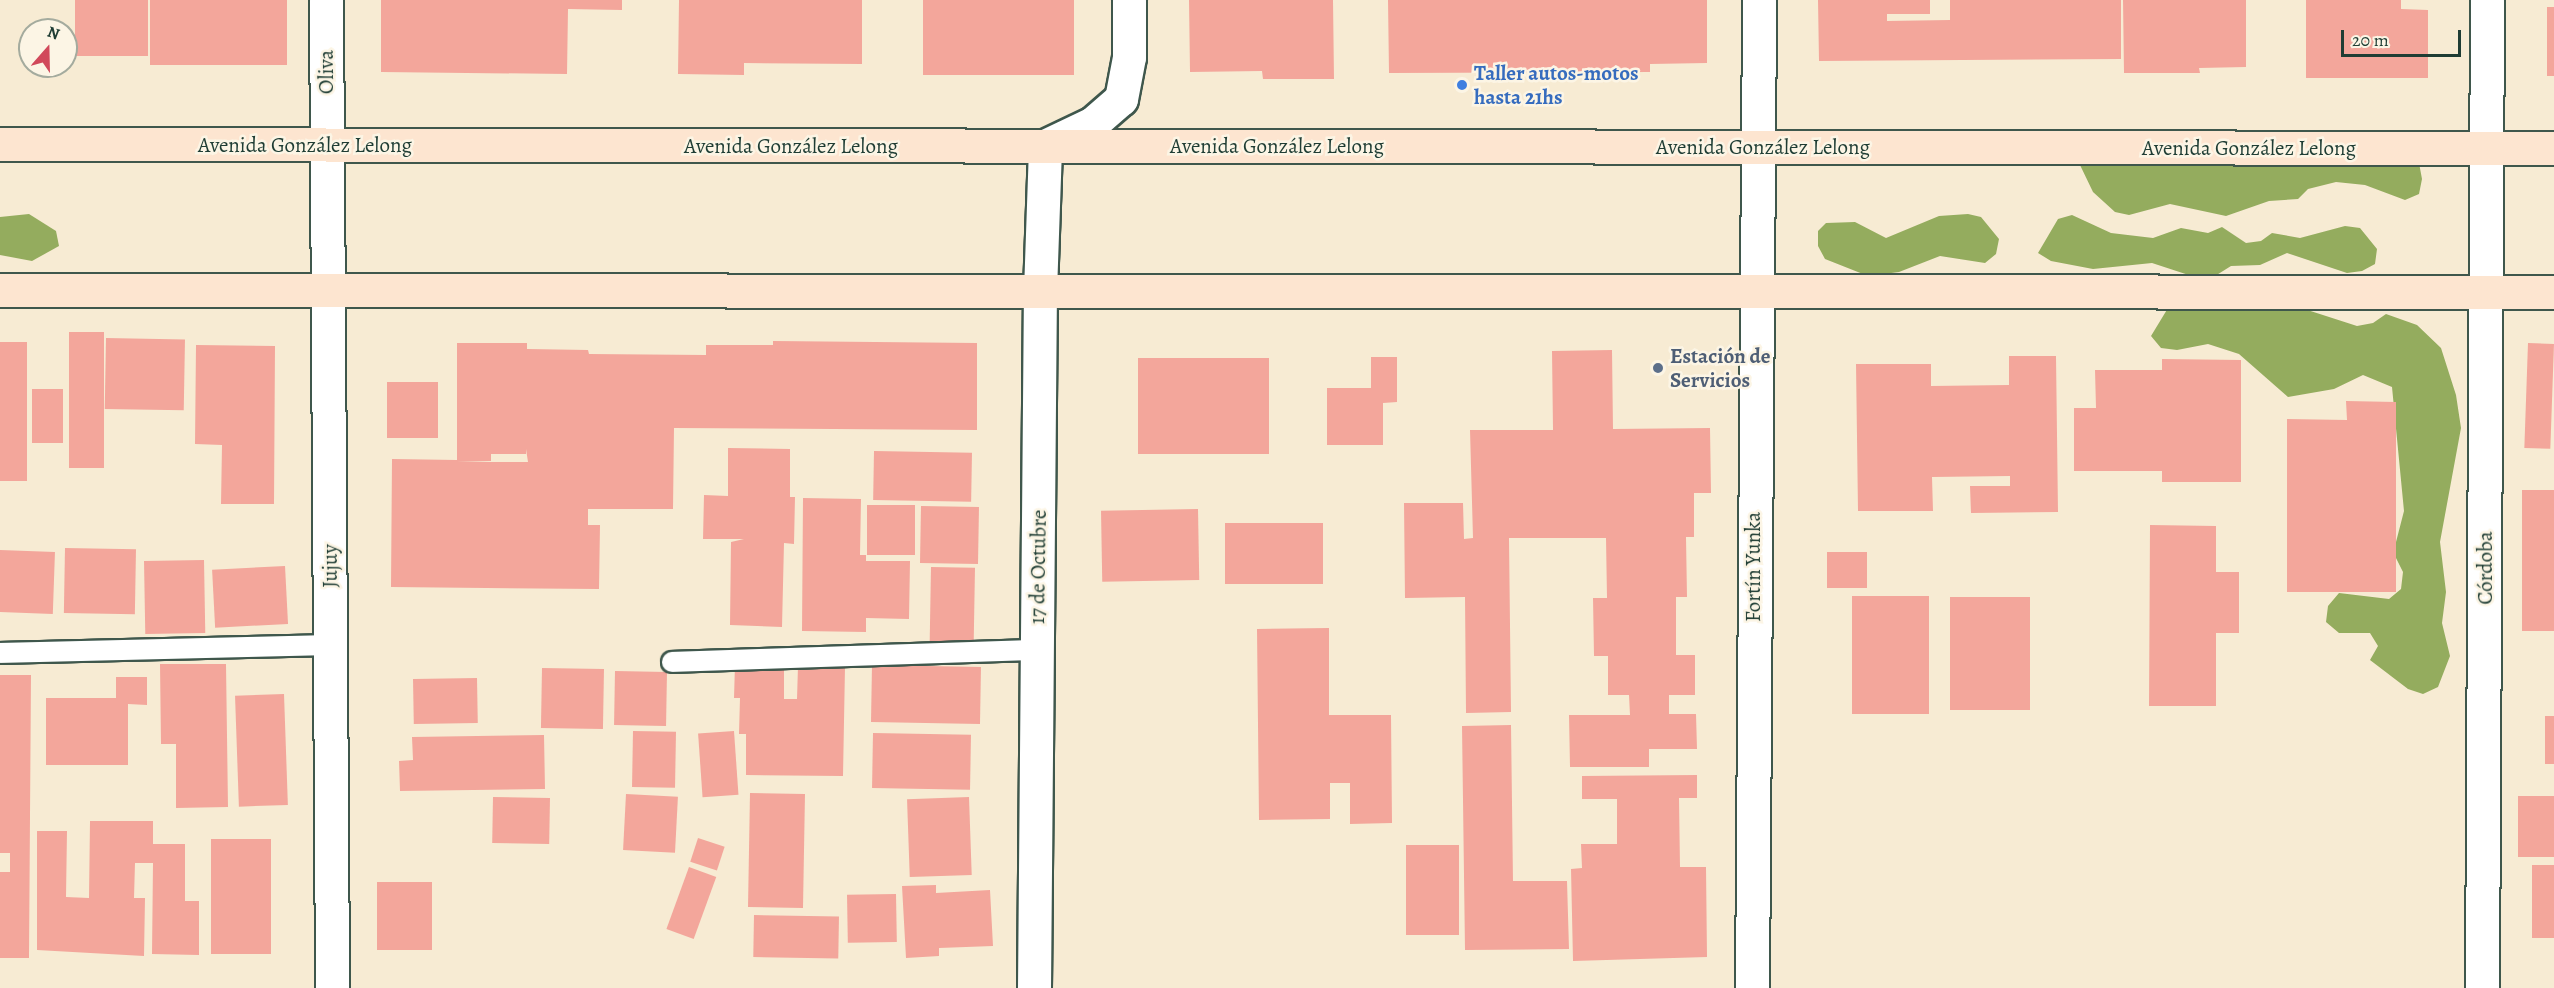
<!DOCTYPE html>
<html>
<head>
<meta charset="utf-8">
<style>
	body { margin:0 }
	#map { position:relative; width:2554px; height:988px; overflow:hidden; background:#f7ebd3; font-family:Alegreya,serif }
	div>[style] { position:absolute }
	.forest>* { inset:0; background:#94ac5e }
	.building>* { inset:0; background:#f3a69b; transform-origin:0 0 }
	.roads { filter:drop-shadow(2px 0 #3f574c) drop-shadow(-2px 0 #3f574c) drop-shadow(0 2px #3f574c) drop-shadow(0 -2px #3f574c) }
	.lane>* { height:20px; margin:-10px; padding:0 10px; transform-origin:10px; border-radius:10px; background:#fff }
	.street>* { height:33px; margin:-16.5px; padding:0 16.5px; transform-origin:16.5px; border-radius:16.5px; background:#fff }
	.secondary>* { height:33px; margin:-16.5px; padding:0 16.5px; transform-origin:16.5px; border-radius:16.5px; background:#fde5d0 }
	.dots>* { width:16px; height:16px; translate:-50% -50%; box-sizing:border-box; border:3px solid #fcf5e5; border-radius:50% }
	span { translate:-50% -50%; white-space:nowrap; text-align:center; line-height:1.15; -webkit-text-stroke:5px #fcf5e5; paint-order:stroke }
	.street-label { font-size:21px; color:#1f3d34 }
	.shop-label { font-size:21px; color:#366cbe; font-weight:700 }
	.left { translate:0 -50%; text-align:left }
	.service-label { font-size:21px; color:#4e5e75; font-weight:700 }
	.north { position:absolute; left:18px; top:18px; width:60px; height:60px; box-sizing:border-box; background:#fcf5e5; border:2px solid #a4ab9e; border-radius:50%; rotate:20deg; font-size:16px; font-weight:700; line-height:24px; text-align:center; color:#1f3d34 }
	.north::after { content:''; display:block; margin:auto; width:21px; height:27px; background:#d1495b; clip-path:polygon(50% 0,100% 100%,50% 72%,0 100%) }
	.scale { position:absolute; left:2341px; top:30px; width:120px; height:27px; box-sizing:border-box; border:3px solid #1f3d34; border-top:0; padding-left:8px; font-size:18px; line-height:21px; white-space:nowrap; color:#1f3d34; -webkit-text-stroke:4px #fcf5e5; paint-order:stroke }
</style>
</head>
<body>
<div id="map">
	<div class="forest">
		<div style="clip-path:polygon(2079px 150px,2319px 158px,2361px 166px,2404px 153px,2419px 163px,2422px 179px,2419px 194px,2405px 200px,2365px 185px,2336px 182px,2308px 189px,2298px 199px,2269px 201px,2226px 216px,2170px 204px,2129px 215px,2115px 212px,2093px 192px,2080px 165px)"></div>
		<div style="clip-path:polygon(29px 214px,56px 231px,59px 246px,32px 261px,0 255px,0 217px)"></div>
		<div style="clip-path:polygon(1968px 214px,1981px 217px,1999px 239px,1996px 254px,1985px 263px,1940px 256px,1899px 272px,1868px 276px,1825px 259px,1818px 246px,1818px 231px,1826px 223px,1855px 222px,1886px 238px,1939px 216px)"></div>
		<div style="clip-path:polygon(2072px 215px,2111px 233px,2153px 238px,2181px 228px,2208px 233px,2222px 227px,2246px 243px,2261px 241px,2272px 233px,2300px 238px,2345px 226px,2360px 228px,2377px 249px,2375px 264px,2362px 271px,2347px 273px,2287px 253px,2260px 265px,2231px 266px,2207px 281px,2152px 263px,2093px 269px,2051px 261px,2038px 253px,2058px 219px)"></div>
		<div style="clip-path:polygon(2295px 306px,2357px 326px,2373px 323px,2386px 314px,2417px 325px,2441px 348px,2456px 395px,2461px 428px,2440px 542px,2446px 592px,2442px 623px,2450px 656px,2438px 687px,2423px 694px,2408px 689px,2370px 660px,2378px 646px,2370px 633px,2339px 633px,2326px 622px,2328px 606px,2339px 593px,2389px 599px,2401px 589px,2403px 572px,2396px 558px,2396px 542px,2404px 511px,2392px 387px,2363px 375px,2334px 389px,2288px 397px,2239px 354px,2208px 344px,2177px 350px,2161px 348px,2151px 336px,2168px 308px)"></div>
	</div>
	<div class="building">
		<div style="left:75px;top:0;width:73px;height:56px"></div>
		<div style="left:150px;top:0;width:137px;height:65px"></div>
		<div style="clip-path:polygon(381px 0,622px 0,622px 10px,568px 9px,567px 74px,381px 72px)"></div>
		<div style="clip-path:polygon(679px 0,862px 0,862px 64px,744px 63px,744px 75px,678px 74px)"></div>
		<div style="left:923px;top:0;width:151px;height:75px"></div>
		<div style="clip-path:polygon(1189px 0,1333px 0,1334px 79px,1263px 79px,1262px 71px,1190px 72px)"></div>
		<div style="clip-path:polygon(1388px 0,1707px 0,1707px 63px,1650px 64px,1650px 72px,1389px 73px)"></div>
		<div style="clip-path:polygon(1818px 0,1930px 0,1930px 14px,1887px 14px,1887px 21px,1950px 20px,1950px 0,2121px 0,2121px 59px,1819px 61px)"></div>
		<div style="clip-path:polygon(2123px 0,2246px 0,2246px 67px,2199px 68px,2200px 73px,2124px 73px)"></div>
		<div style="clip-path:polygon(2306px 0,2401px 0,2401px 9px,2428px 10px,2428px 78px,2306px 78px)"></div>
		<div style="left:2547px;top:7px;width:7px;height:69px"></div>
		<div style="left:69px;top:332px;width:35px;height:136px"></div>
		<div style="left:106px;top:338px;width:79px;height:71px;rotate:1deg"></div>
		<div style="clip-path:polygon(evenodd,773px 341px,977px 343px,977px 430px,674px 428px,673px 509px,588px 509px,588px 525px,600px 525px,599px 589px,391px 587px,392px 459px,457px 460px,457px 343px,527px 343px,527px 349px,588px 350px,589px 354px,706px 355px,706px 345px,773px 345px,773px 341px,526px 449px,528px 462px,457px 462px,491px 461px,491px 454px,526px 454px,526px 449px)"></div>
		<div style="left:0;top:342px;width:27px;height:139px"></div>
		<div style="left:2528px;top:343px;width:26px;height:105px;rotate:2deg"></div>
		<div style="clip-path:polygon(196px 345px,275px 346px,274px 504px,221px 504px,222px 445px,195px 444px)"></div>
		<div style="clip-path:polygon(1612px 350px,1613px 429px,1710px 428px,1711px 493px,1694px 493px,1694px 537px,1686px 537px,1687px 597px,1676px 597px,1676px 655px,1695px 655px,1695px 695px,1669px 695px,1669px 714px,1696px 714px,1697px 749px,1649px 749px,1649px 767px,1570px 767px,1569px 715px,1630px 715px,1629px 695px,1608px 695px,1608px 656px,1594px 656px,1593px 598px,1607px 598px,1606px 538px,1509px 538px,1511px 712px,1466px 713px,1465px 597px,1405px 598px,1404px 503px,1463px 503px,1464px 539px,1473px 538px,1470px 430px,1553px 430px,1552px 351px)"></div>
		<div style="clip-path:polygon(2009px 356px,2056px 356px,2058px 512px,1971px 513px,1970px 486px,2010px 486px,2010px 476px,1932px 477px,1933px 511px,1858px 511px,1856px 364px,1931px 364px,1931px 386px,2009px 385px)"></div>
		<div style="clip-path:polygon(1371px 357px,1397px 357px,1397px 402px,1383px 403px,1383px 445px,1327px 445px,1327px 388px,1371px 388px)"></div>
		<div style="left:1269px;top:358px;width:96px;height:131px;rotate:90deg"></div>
		<div style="clip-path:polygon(2162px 359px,2241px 360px,2241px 482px,2162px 482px,2162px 471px,2074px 471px,2074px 408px,2096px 408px,2095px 370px,2162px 370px)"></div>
		<div style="left:387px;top:382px;width:51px;height:56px"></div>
		<div style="left:32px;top:389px;width:31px;height:54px"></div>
		<div style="clip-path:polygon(2346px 401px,2396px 402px,2396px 592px,2287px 592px,2287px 419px,2347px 420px)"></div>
		<div style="clip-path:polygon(728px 448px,790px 449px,790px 497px,795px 497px,794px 544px,784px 543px,782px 627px,730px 625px,731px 542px,744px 539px,703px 539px,704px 495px,728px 496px)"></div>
		<div style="left:874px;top:451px;width:98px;height:49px;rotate:1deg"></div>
		<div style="left:2522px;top:490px;width:32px;height:141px"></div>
		<div style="clip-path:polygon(803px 498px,861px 499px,860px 555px,866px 555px,866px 561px,910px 561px,909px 619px,866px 618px,866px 632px,802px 631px)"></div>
		<div style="left:867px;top:505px;width:48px;height:50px"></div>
		<div style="left:921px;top:506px;width:58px;height:57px;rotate:1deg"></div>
		<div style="left:1198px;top:509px;width:71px;height:97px;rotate:89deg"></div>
		<div style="left:1323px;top:523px;width:61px;height:98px;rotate:90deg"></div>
		<div style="clip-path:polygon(2150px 525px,2216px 526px,2216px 572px,2239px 572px,2239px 633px,2216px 633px,2216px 706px,2149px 706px)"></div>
		<div style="left:65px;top:548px;width:71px;height:65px;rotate:1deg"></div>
		<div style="left:0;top:550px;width:55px;height:62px;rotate:2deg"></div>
		<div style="left:1867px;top:552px;width:36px;height:40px;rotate:90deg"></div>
		<div style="left:204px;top:560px;width:73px;height:60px;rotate:89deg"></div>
		<div style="left:285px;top:566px;width:58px;height:73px;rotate:87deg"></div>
		<div style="left:931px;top:567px;width:44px;height:77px;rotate:1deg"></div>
		<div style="left:1852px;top:596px;width:77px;height:118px"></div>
		<div style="left:1950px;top:597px;width:80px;height:113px"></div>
		<div style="clip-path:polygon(1329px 628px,1329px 715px,1391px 715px,1392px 823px,1350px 824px,1350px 783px,1330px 783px,1330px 819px,1259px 820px,1257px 629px)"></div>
		<div style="clip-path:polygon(160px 664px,226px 664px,228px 807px,176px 808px,176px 744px,161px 744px)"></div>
		<div style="clip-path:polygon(735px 664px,784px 665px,784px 699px,797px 699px,798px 666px,845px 667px,843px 776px,746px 775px,746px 734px,739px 734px,740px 698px,734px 698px)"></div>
		<div style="left:872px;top:665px;width:109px;height:57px;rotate:1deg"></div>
		<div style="left:542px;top:668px;width:62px;height:60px;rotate:1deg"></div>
		<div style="left:615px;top:671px;width:52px;height:54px;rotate:1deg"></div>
		<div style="clip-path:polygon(0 675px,31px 675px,29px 958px,0 958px,0 872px,10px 872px,10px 853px,0 853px)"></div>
		<div style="clip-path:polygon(116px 677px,147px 677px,147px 705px,128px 704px,128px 765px,46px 765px,46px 698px,116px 698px)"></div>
		<div style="left:477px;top:678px;width:45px;height:64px;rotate:89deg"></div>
		<div style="left:284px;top:694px;width:111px;height:49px;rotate:88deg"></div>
		<div style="left:2545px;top:716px;width:9px;height:48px"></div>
		<div style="clip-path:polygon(1511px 725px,1513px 881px,1567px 881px,1569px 949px,1465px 950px,1462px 726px)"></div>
		<div style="left:633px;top:731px;width:43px;height:56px;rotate:1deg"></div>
		<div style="left:734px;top:731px;width:64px;height:36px;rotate:86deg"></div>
		<div style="left:873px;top:733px;width:98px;height:55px;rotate:1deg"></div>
		<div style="clip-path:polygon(544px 735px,545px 789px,400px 791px,399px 761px,413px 760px,412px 737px)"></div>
		<div style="clip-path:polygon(1697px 775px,1697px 798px,1679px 798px,1680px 867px,1706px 867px,1707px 957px,1573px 961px,1571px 869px,1582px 868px,1581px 844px,1617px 844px,1617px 799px,1582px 799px,1582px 776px)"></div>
		<div style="left:750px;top:793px;width:55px;height:114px;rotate:1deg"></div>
		<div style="left:626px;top:794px;width:52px;height:56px;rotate:3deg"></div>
		<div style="left:2518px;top:796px;width:36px;height:61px"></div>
		<div style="left:493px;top:797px;width:57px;height:46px;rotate:1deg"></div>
		<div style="left:969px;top:797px;width:78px;height:62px;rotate:88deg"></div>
		<div style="clip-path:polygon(90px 821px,153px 821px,153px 844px,185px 844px,185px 901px,199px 901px,199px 955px,152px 954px,153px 863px,135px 863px,134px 898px,145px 898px,144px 956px,37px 950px,37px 831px,67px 831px,66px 897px,89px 898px)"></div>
		<div style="left:698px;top:838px;width:28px;height:25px;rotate:18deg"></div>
		<div style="left:211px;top:839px;width:60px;height:115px"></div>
		<div style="left:1459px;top:845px;width:90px;height:53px;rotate:90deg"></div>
		<div style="left:2532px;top:865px;width:22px;height:73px"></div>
		<div style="left:689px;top:867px;width:29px;height:66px;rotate:20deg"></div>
		<div style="left:377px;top:882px;width:55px;height:68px"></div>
		<div style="clip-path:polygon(936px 885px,936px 893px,990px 890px,993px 946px,939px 948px,939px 956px,906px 958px,902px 886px)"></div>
		<div style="left:896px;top:894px;width:48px;height:49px;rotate:89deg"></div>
		<div style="left:754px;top:915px;width:85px;height:42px;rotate:1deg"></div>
	</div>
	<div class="roads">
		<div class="lane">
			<div style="left:0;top:653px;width:331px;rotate:-1.4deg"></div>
			<div style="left:672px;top:662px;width:365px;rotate:-1.9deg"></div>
		</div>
		<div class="street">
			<div style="left:326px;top:0;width:988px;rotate:89.65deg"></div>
			<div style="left:1034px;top:988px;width:697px;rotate:-89.51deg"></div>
			<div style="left:1040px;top:291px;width:145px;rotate:-88deg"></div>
			<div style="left:1045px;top:146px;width:53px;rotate:-25.6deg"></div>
			<div style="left:1093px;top:123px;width:37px;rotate:-41deg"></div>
			<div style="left:1121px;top:99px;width:43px;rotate:-79.2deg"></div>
			<div style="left:1129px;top:57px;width:57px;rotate:-90deg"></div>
			<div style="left:1752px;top:988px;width:988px;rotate:-89.59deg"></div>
			<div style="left:2482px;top:988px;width:988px;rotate:-89.71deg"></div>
		</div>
		<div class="secondary">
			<div style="left:0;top:144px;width:2554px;rotate:0.09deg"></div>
			<div style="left:0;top:290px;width:2554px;rotate:0.04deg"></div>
		</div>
	</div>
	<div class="dots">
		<div style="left:1462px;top:85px;background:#3f7fe0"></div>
		<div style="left:1658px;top:368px;background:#5c6f8a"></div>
	</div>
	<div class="street-label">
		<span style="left:326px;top:72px;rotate:-90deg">Oliva</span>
		<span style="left:305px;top:145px">Avenida González Lelong</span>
		<span style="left:791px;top:146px">Avenida González Lelong</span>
		<span style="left:1277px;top:146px">Avenida González Lelong</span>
		<span style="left:1763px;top:147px">Avenida González Lelong</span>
		<span style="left:2249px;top:148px">Avenida González Lelong</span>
		<span style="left:330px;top:566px;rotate:-90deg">Jujuy</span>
		<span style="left:1038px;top:567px;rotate:-89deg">17 de Octubre</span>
		<span style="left:1753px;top:567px;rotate:-90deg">Fortín Yunka</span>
		<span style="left:2485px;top:568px;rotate:-90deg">Córdoba</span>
	</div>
	<div class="shop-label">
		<span class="left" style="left:1474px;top:85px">Taller autos-motos<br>hasta 21hs</span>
	</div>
	<div class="service-label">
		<span class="left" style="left:1670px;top:368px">Estación de<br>Servicios</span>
	</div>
	<div class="north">N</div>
	<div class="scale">20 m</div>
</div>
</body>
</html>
